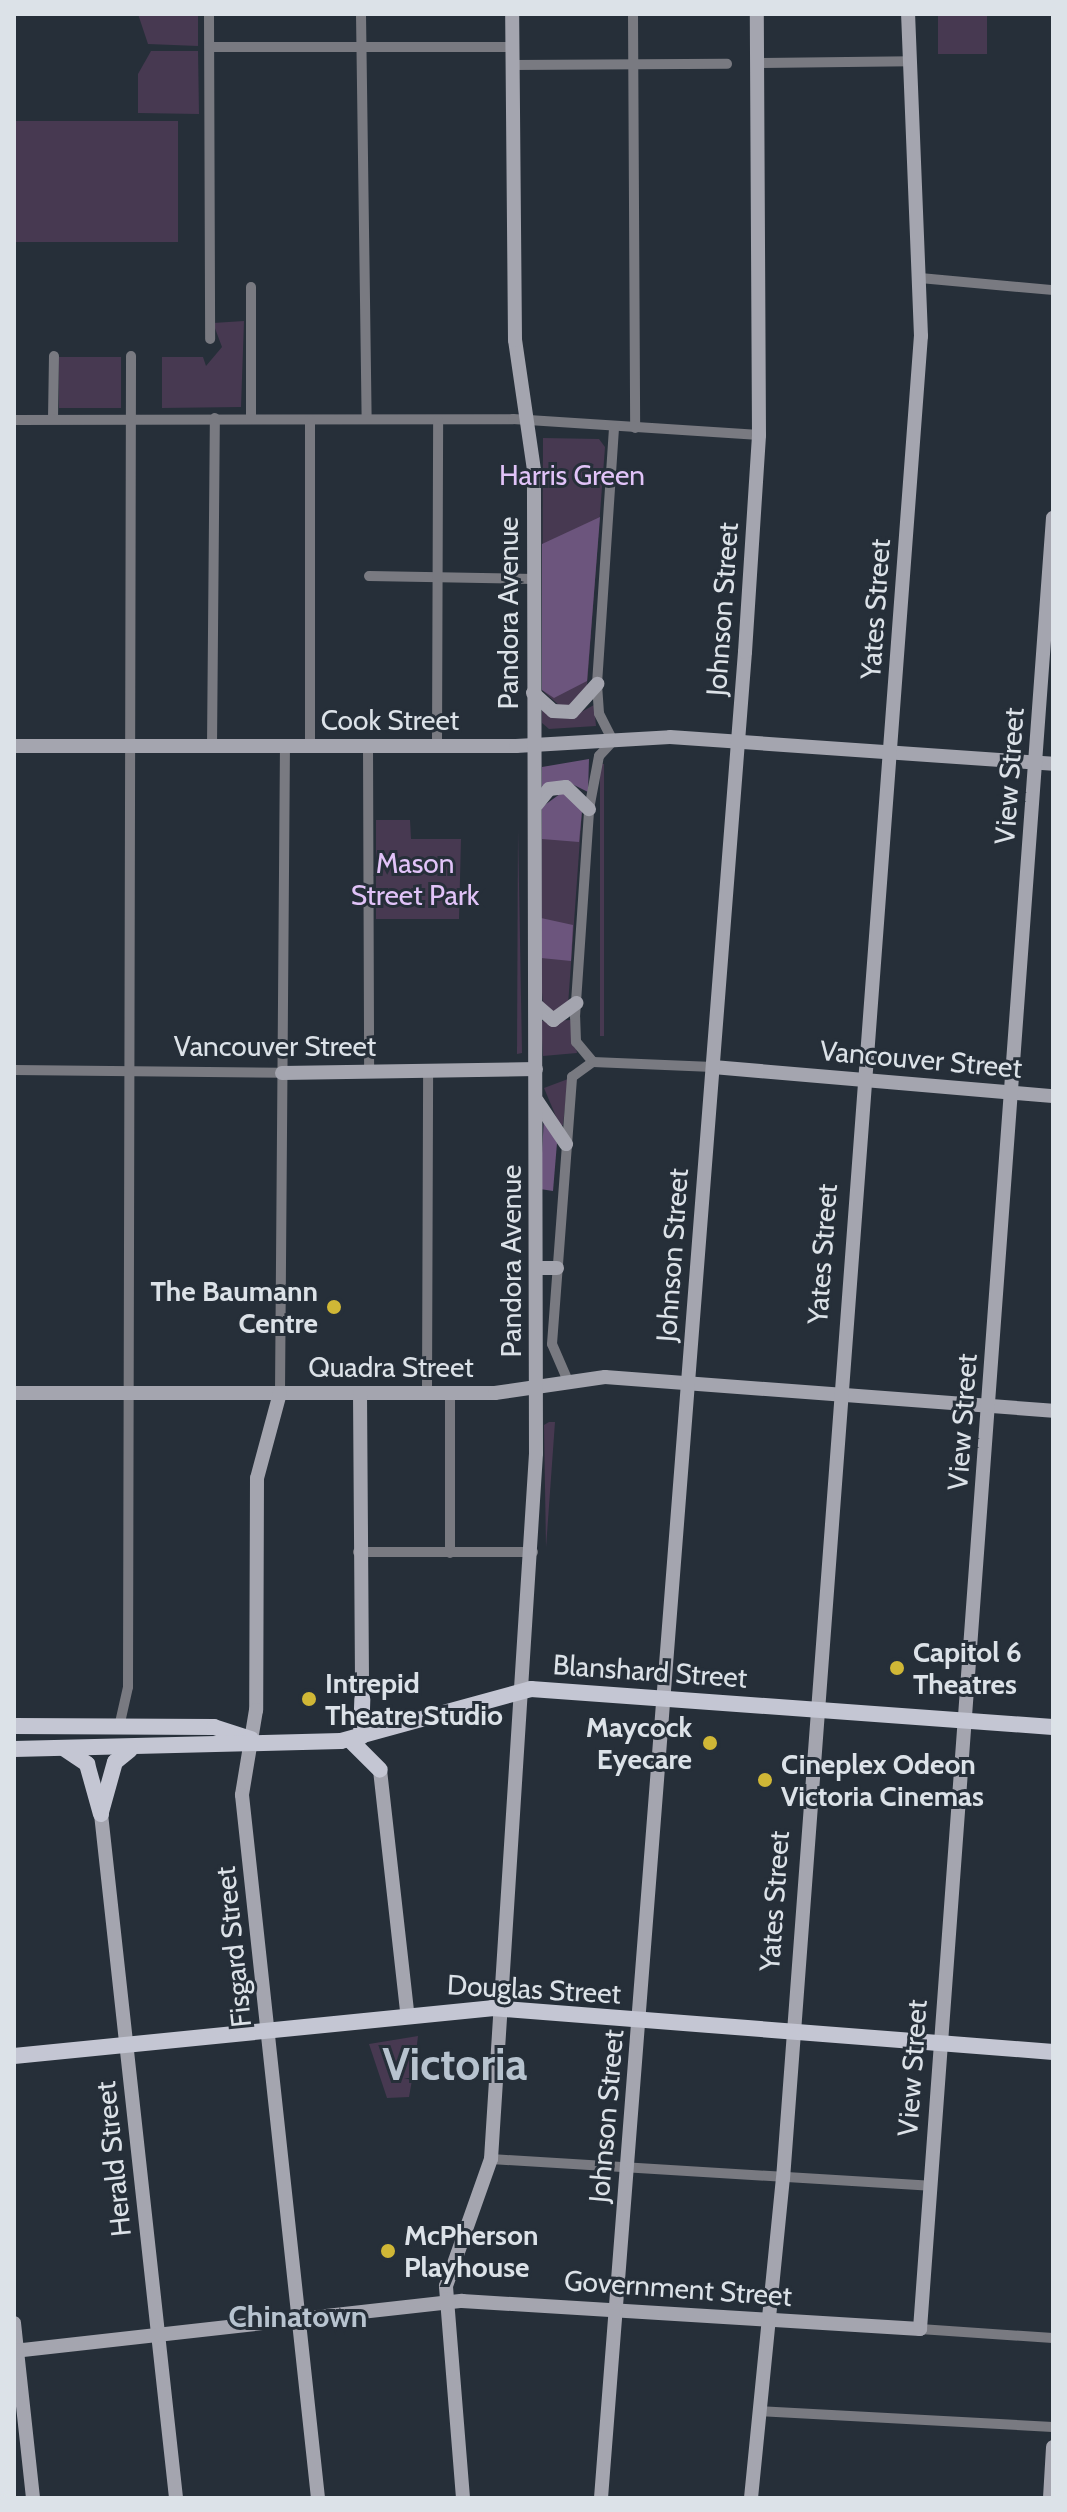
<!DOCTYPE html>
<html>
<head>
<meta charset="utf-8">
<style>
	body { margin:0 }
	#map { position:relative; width:1067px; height:2512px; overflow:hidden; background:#262f39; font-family:Cabin,sans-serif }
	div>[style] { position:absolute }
	.green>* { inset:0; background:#473951; transform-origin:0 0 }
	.forest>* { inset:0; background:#6c557d }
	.street>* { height:10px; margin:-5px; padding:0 5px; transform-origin:5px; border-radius:5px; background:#797a81 }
	.secondary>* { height:14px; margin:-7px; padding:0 7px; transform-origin:7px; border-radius:7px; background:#a4a5af }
	.primary>* { height:16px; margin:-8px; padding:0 8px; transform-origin:8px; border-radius:8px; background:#c4c6d3 }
	.dots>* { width:22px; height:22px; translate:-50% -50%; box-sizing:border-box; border:4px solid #262f39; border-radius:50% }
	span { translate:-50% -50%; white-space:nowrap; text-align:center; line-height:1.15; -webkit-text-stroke:6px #262f39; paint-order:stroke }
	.park-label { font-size:28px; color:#e1c3f8 }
	.street-label { font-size:28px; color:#dce2e8 }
	.poi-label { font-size:28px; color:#dce2e8; font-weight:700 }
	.right { translate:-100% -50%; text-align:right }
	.left { translate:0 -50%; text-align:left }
	.neighbourhood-label { font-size:30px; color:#b7c3cf; font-weight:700 }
	.town-label { font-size:44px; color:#b7c3cf; font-weight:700 }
	.frame { position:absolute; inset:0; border:16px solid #dce2e8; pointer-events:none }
</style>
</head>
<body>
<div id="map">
	<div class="green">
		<div style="clip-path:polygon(138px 14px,198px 14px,198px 46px,148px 44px)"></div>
		<div style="left:938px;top:14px;width:49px;height:40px"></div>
		<div style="clip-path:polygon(151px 51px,198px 51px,199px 114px,138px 113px,138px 74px)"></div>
		<div style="left:14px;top:121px;width:164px;height:121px"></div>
		<div style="clip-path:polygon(244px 321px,241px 407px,162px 408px,162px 357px,203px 357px,206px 366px,222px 347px,213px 323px)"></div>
		<div style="left:59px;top:357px;width:62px;height:51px"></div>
		<div style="clip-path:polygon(543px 438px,599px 439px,605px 447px,587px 686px,580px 701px,562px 708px,542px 690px)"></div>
		<div style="clip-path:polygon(594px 705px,596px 726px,549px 729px,542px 723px,542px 710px,572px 717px)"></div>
		<div style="left:600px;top:764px;width:4px;height:272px"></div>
		<div style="clip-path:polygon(542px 807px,582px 811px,568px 1005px,558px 1015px,543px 1004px,541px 980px)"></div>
		<div style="clip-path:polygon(376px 820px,410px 820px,411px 839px,461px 839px,459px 919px,376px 919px)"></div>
		<div style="clip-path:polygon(518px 828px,522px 1053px,517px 1054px)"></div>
		<div style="clip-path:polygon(571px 1020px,577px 1053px,543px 1056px,541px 1021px)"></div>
		<div style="clip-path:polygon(568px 1079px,563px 1125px,560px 1126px,544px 1088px)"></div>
		<div style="clip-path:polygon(549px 1422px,555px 1422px,546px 1548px,544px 1425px)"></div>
		<div style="clip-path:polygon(418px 2036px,413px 2078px,404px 2078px,412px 2080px,409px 2097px,387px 2098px,369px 2044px)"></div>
	</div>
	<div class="forest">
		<div style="clip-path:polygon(600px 517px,587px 681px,554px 698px,542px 690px,542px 544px)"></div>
		<div style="clip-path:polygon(589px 759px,588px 792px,566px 781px,542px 788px,542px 767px)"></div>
		<div style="clip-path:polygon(564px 791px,582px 811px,579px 842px,542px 839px,542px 807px)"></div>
		<div style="clip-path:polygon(541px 918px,573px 925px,571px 961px,541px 958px)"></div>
		<div style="clip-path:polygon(544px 1117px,557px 1143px,553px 1191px,540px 1189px)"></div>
	</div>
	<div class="street">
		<div style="left:209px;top:14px;width:325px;rotate:89.8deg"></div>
		<div style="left:361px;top:14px;width:405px;rotate:89.2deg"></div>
		<div style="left:633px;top:14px;width:414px;rotate:89.7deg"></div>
		<div style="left:210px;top:47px;width:302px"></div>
		<div style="left:758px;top:63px;width:153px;rotate:-0.7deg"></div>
		<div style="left:512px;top:65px;width:215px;rotate:-0.3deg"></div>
		<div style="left:920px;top:278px;width:134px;rotate:5.2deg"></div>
		<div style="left:53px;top:419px;width:63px;rotate:-89.1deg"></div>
		<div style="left:251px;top:419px;width:132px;rotate:-90deg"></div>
		<div style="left:14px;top:420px;width:499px;rotate:-0.1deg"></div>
		<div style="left:513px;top:419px;width:247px;rotate:3.7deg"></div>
		<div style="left:369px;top:576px;width:165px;rotate:1deg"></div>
		<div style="left:310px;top:746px;width:326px;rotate:-90deg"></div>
		<div style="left:368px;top:746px;width:325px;rotate:89.8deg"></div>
		<div style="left:212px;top:747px;width:329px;rotate:-89.5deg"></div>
		<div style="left:437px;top:747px;width:327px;rotate:-89.8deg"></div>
		<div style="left:593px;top:1062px;width:26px;rotate:-130deg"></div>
		<div style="left:576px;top:1042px;width:25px;rotate:-92deg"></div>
		<div style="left:575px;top:1017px;width:208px;rotate:-86.1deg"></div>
		<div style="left:589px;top:809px;width:54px;rotate:-79.3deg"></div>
		<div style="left:599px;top:756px;width:21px;rotate:-47deg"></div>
		<div style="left:613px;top:741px;width:31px;rotate:-117deg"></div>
		<div style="left:599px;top:713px;width:29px;rotate:-94deg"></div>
		<div style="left:597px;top:684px;width:258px;rotate:-86.2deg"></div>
		<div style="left:14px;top:1070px;width:268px;rotate:0.6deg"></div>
		<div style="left:568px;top:1381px;width:40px;rotate:-113.4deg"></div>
		<div style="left:552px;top:1344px;width:268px;rotate:-85.7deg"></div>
		<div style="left:572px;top:1077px;width:26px;rotate:-36deg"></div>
		<div style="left:593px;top:1062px;width:120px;rotate:2.4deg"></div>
		<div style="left:280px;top:1393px;width:647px;rotate:-89.56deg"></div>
		<div style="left:427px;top:1393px;width:321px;rotate:-89.8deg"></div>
		<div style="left:358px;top:1552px;width:175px"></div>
		<div style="left:450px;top:1553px;width:160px;rotate:-90deg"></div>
		<div style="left:119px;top:1727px;width:41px;rotate:-77.3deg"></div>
		<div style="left:128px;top:1687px;width:1331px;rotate:-89.87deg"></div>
		<div style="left:491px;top:2159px;width:440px;rotate:3.5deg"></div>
		<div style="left:920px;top:2329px;width:133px;rotate:3.9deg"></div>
		<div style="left:759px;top:2411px;width:294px;rotate:3.1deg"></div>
	</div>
	<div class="secondary">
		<div style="left:533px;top:693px;width:27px;rotate:42deg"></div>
		<div style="left:553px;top:711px;width:19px;rotate:3deg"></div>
		<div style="left:572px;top:712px;width:38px;rotate:-48deg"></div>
		<div style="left:14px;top:746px;width:502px"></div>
		<div style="left:516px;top:746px;width:154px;rotate:-3.3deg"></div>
		<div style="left:670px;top:737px;width:384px;rotate:4deg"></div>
		<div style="left:537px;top:804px;width:19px;rotate:-51deg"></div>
		<div style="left:549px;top:789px;width:17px;rotate:-7deg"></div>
		<div style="left:566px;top:787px;width:32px;rotate:44deg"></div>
		<div style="left:536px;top:1005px;width:23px;rotate:41deg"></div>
		<div style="left:553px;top:1020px;width:29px;rotate:-36deg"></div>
		<div style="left:713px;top:1067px;width:341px;rotate:4.9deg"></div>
		<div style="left:282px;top:1073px;width:254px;rotate:-0.9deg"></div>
		<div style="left:537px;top:1101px;width:52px;rotate:56deg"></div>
		<div style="left:536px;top:1268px;width:21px"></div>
		<div style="left:14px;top:1393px;width:481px"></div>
		<div style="left:495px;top:1393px;width:111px;rotate:-8.3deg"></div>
		<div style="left:605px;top:1377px;width:449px;rotate:4.3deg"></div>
		<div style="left:280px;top:1393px;width:88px;rotate:105.1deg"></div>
		<div style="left:257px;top:1478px;width:232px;rotate:90.2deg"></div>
		<div style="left:256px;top:1710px;width:86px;rotate:99.4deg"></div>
		<div style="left:242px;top:1795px;width:707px;rotate:83.83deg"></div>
		<div style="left:360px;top:1393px;width:306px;rotate:89.6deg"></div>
		<div style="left:380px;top:1770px;width:243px;rotate:83.6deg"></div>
		<div style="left:101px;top:1814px;width:688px;rotate:83.74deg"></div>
		<div style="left:14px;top:2323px;width:176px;rotate:83.8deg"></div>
		<div style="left:14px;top:2351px;width:451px;rotate:-6.4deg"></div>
		<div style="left:462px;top:2301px;width:459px;rotate:3.5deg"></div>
		<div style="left:920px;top:2329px;width:1816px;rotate:-85.8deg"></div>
		<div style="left:463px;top:2498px;width:213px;rotate:-94.6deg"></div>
		<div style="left:446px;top:2286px;width:135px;rotate:-70.5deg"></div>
		<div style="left:491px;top:2159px;width:707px;rotate:-86.35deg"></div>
		<div style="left:536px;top:1453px;width:983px;rotate:-90.12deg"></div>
		<div style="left:534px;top:470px;width:131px;rotate:-98.3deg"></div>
		<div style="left:515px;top:340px;width:326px;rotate:-90.5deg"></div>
		<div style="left:601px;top:2498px;width:1852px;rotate:-85.54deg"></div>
		<div style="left:745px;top:652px;width:217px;rotate:-86.3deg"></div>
		<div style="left:759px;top:435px;width:421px;rotate:-90.3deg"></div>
		<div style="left:751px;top:2498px;width:321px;rotate:-84.3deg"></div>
		<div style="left:783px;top:2179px;width:1848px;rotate:-85.72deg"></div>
		<div style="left:921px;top:336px;width:322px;rotate:-92.3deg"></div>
		<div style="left:1050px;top:2498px;width:51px;rotate:-86.6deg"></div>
	</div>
	<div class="primary">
		<div style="left:14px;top:1726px;width:200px;rotate:0.3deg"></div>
		<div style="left:214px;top:1727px;width:39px;rotate:18deg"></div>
		<div style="left:361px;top:1737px;width:38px;rotate:-88deg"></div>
		<div style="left:350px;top:1740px;width:42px;rotate:45deg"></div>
		<div style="left:14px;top:1749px;width:327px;rotate:-1.4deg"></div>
		<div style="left:341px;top:1741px;width:197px;rotate:-15.3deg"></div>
		<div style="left:531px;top:1689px;width:523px;rotate:4.16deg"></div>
		<div style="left:65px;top:1749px;width:27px;rotate:34deg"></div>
		<div style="left:87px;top:1764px;width:52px;rotate:74.4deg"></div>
		<div style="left:101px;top:1812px;width:52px;rotate:-74.4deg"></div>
		<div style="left:115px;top:1762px;width:19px;rotate:-39deg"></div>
		<div style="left:14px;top:2056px;width:480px;rotate:-5.7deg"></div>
		<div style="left:492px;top:2008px;width:563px;rotate:4.48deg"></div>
	</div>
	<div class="dots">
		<div style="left:334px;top:1307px;background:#d0b736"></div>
		<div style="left:897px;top:1668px;background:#d0b736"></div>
		<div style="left:309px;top:1699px;background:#d0b736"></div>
		<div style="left:710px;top:1743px;background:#d0b736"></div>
		<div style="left:765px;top:1780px;background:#d0b736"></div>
		<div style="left:388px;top:2251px;background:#d0b736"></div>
	</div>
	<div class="park-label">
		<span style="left:572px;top:475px">Harris Green</span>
		<span style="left:415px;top:879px">Mason<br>Street Park</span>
	</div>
	<div class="street-label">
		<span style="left:722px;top:609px;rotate:-86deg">Johnson Street</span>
		<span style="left:875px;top:609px;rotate:-86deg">Yates Street</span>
		<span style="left:508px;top:613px;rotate:-90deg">Pandora Avenue</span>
		<span style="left:390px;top:720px">Cook Street</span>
		<span style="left:1009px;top:776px;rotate:-86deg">View Street</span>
		<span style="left:275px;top:1046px">Vancouver Street</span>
		<span style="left:921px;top:1059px;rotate:5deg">Vancouver Street</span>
		<span style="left:822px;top:1254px;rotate:-86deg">Yates Street</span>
		<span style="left:672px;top:1255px;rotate:-86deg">Johnson Street</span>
		<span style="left:511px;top:1261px;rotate:-90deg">Pandora Avenue</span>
		<span style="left:391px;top:1367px">Quadra Street</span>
		<span style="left:962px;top:1422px;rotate:-86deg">View Street</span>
		<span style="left:650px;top:1671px;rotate:4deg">Blanshard Street</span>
		<span style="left:774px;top:1901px;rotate:-86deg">Yates Street</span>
		<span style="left:233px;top:1947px;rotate:-96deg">Fisgard Street</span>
		<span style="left:534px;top:1989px;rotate:3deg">Douglas Street</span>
		<span style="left:912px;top:2068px;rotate:-86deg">View Street</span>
		<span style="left:606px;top:2116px;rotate:-85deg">Johnson Street</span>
		<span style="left:113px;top:2159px;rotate:-96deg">Herald Street</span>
		<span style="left:678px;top:2288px;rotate:4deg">Government Street</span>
	</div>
	<div class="poi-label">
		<span class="right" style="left:318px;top:1307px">The Baumann<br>Centre</span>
		<span class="left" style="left:913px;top:1668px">Capitol 6<br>Theatres</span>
		<span class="left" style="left:325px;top:1699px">Intrepid<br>Theatre Studio</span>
		<span class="right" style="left:692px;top:1743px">Maycock<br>Eyecare</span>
		<span class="left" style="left:781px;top:1780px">Cineplex Odeon<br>Victoria Cinemas</span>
		<span class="left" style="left:404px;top:2251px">McPherson<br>Playhouse</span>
	</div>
	<div class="neighbourhood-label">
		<span style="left:298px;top:2317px">Chinatown</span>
	</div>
	<div class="town-label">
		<span style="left:455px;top:2065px">Victoria</span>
	</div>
	<div class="frame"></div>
</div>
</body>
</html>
